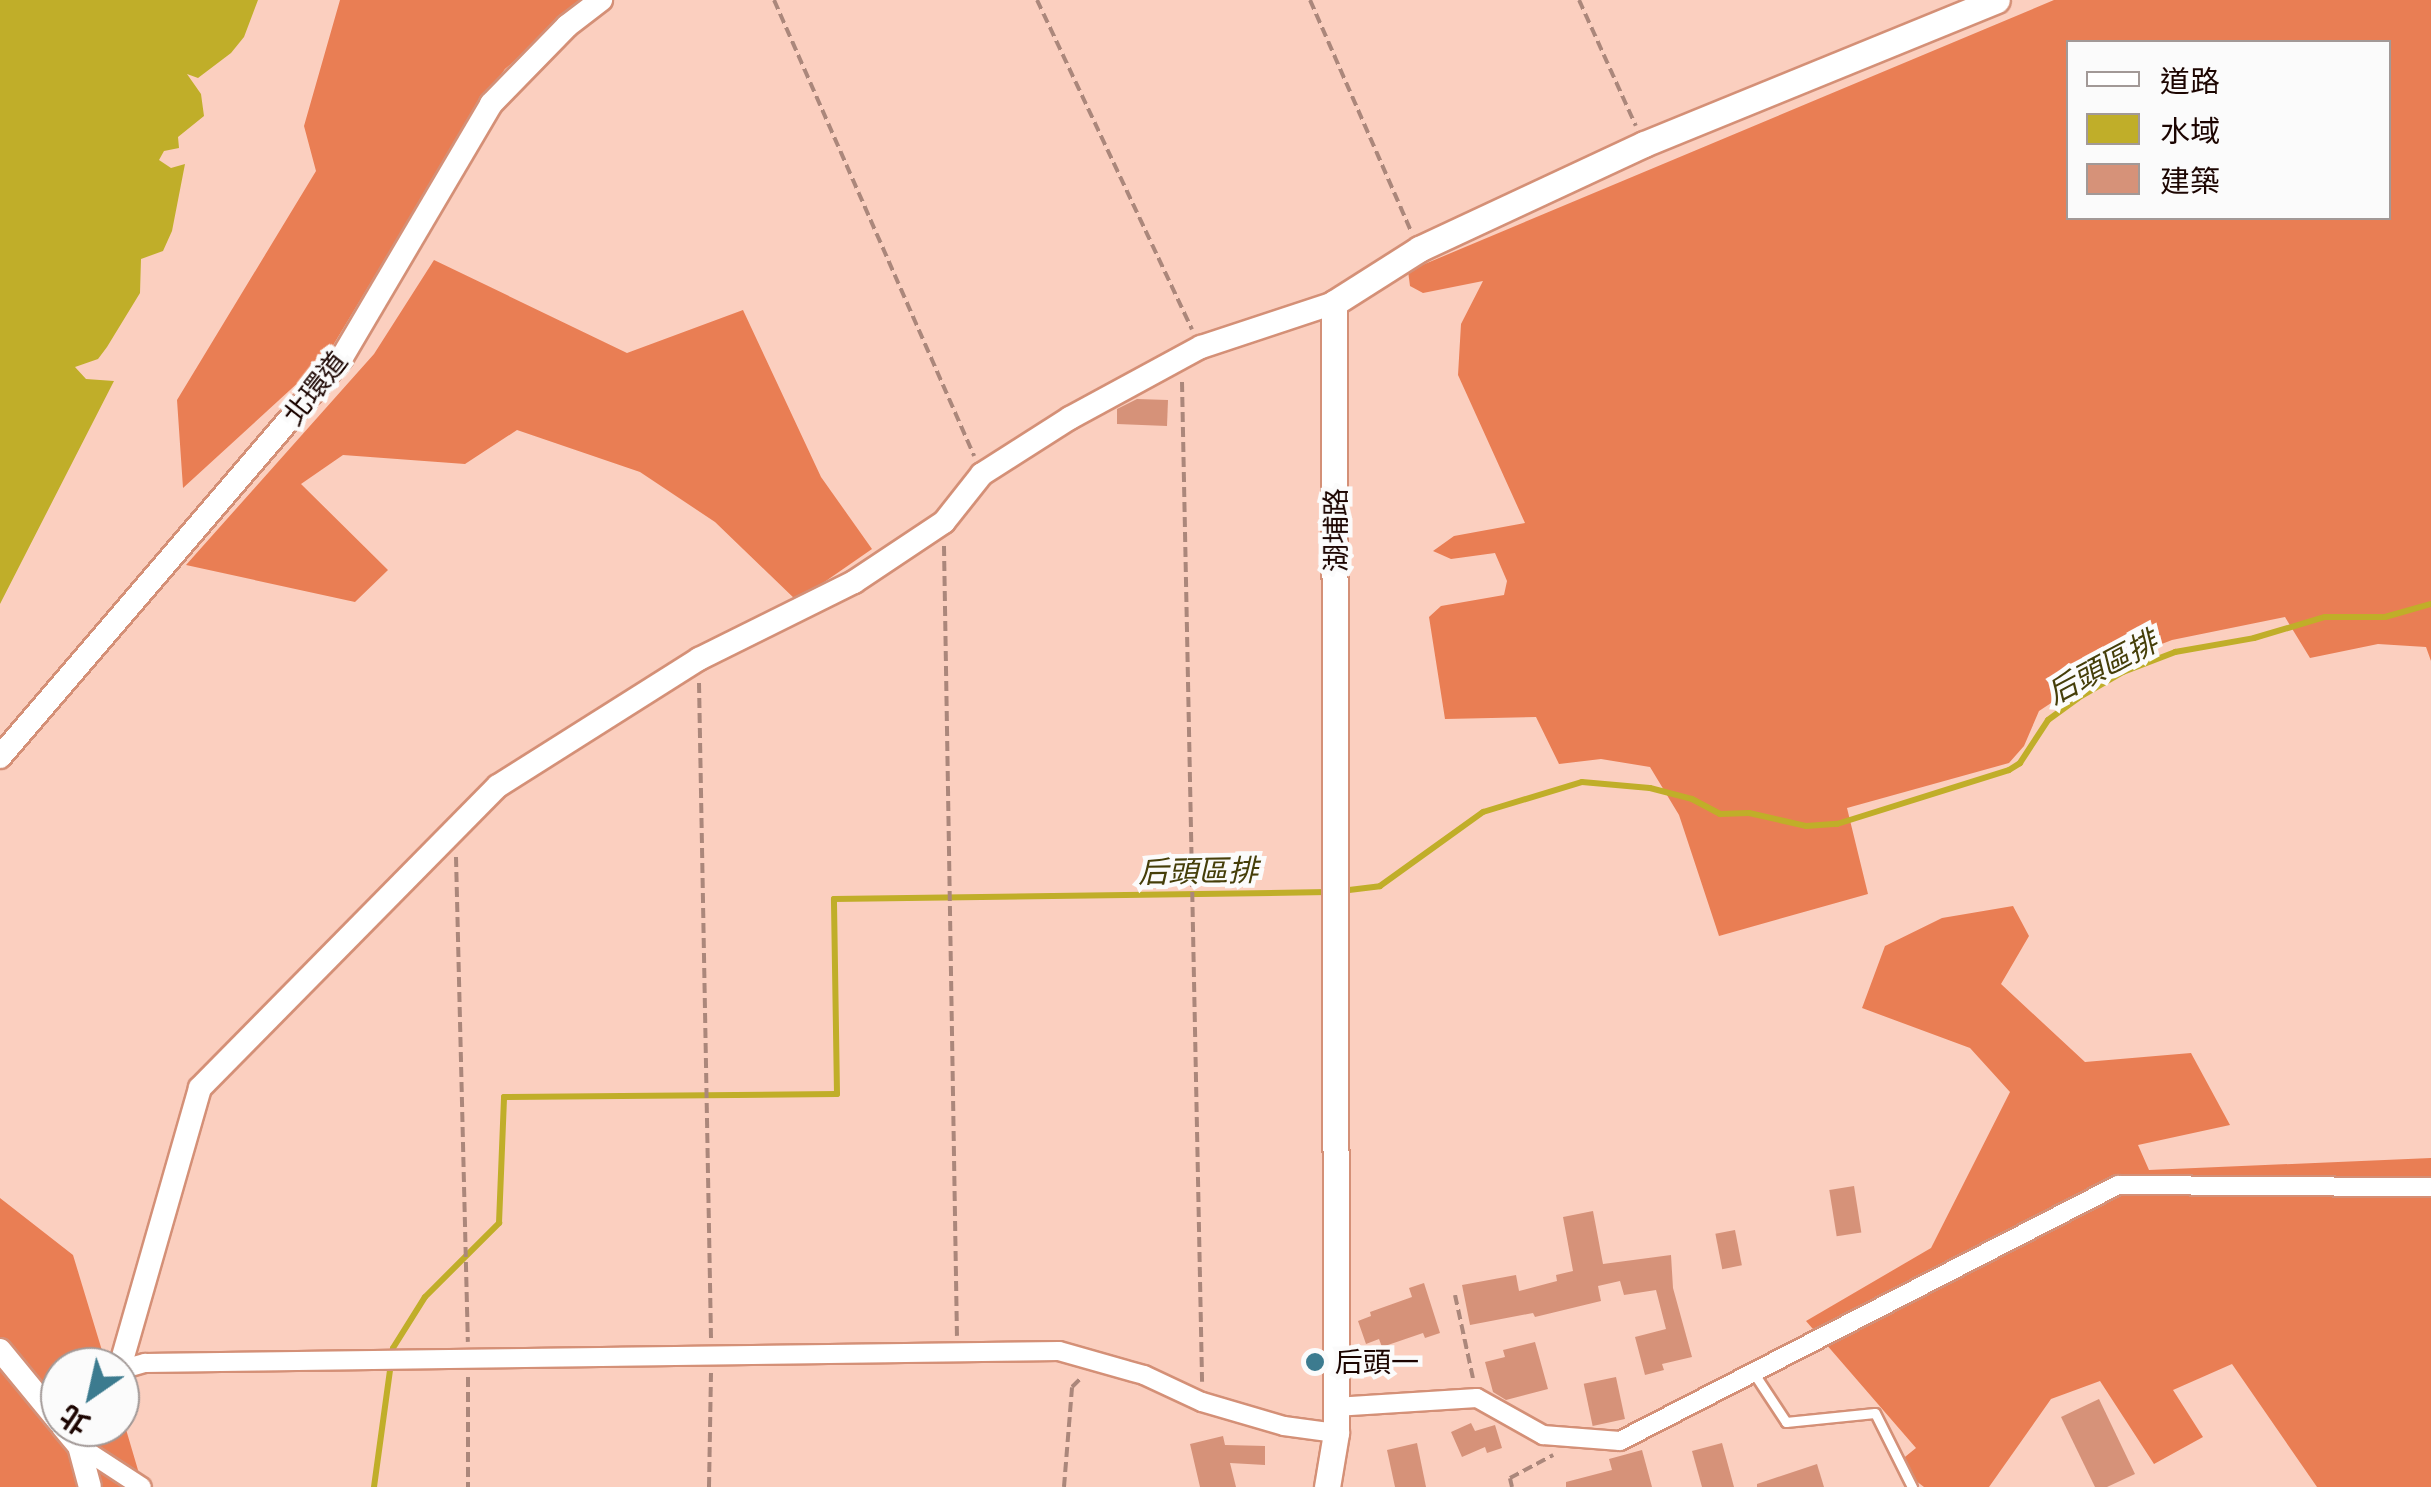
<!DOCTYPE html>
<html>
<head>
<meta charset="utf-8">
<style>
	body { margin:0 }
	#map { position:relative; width:2431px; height:1487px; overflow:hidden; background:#fbcfbf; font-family:"Asap Condensed","Noto Sans TC",sans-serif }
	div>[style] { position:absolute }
	.forest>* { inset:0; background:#e97e54 }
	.water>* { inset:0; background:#c0ae29 }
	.stream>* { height:6px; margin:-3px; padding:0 3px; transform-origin:3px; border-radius:3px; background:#c0ae29 }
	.building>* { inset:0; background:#d69279; transform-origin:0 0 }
	.path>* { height:4px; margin-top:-2px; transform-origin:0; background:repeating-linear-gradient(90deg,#ab877b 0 10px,transparent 0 15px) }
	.roads { filter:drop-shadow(2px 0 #d49077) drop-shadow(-2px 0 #d49077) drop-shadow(0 2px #d49077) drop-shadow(0 -2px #d49077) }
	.service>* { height:9px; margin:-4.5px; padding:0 4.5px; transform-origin:4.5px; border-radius:4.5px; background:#fff }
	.minor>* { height:18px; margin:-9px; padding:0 9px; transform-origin:9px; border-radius:9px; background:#fff }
	.tertiary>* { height:22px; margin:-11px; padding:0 11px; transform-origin:11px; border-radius:11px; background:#fff }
	.secondary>* { height:25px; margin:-12.5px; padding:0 12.5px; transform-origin:12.5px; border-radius:12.5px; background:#fff }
	.dots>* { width:28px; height:28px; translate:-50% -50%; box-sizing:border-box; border:5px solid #fbfbfb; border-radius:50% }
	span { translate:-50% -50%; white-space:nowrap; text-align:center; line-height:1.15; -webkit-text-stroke:9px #fbfbfb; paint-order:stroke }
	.street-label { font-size:28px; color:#1c0501 }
	.poi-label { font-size:28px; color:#1c0501 }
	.left { translate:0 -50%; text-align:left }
	.water-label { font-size:30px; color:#453e09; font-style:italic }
	.legend { position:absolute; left:2066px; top:40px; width:325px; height:180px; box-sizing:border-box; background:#fbfbfb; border:2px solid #a29997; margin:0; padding:12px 18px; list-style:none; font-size:30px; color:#1c0501 }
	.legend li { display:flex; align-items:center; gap:20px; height:50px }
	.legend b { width:50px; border:2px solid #a29997 }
	.north { position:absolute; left:40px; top:1347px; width:100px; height:100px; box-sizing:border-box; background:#fbfbfb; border:2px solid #a29997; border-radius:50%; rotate:214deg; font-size:28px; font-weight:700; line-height:40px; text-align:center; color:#1c0501 }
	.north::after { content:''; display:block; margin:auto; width:35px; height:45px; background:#3c7b8f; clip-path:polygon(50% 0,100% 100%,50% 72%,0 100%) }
</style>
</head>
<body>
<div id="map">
	<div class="forest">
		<div style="clip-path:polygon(340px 0,584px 0,505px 69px,462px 131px,326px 357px,183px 488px,177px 400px,316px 171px,304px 126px)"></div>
		<div style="clip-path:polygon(evenodd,2054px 0,2431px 0,2431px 661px,2426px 647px,2378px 644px,2310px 658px,2285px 617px,2172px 640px,2110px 664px,2039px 711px,2024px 746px,2009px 763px,1847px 808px,1868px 894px,1719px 936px,1679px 815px,1650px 767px,1601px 759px,1559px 764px,1536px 717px,1445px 719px,1429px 617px,1441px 606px,1504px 595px,1507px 581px,1495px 553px,1451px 559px,1433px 551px,1454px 536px,1525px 523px,1458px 375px,1461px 324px,1483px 281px,1423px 293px,1410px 286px,1408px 271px,2054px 0,2068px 42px,2388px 42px,2388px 218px,2068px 218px,2068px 42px)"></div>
		<div style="clip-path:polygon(434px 260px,627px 353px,743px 310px,821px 477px,872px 549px,797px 601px,715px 522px,640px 472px,517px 430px,465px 464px,343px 455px,301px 484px,388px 570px,355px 602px,186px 565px,374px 354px)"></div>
		<div style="clip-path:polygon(2013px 906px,2029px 936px,2001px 984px,2085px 1062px,2191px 1053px,2230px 1125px,2138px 1145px,2149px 1170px,2431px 1158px,2431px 1487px,2317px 1487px,2232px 1364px,2173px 1390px,2203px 1437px,2154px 1464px,2100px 1381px,2051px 1399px,1989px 1487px,1924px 1487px,1895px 1465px,1916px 1448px,1806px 1321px,1931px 1248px,2010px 1092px,1970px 1048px,1862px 1008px,1885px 946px,1942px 918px)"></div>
		<div style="clip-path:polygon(0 1198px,73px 1255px,107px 1367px,60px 1367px,60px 1427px,120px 1427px,120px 1409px,143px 1487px,0 1487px)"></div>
	</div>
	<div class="water">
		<div style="clip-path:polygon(0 0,258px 0,244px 37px,231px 53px,198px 78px,187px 74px,201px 94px,204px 116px,178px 137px,179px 148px,164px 151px,159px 160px,171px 168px,185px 164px,172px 231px,163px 251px,141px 259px,140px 293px,107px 347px,98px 359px,75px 367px,86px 379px,114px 381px,0 604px)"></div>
	</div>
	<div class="stream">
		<div style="left:1341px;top:891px;width:39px;rotate:-7deg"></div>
		<div style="left:1380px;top:886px;width:127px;rotate:-35.7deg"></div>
		<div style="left:1483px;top:812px;width:103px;rotate:-16.9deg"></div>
		<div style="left:1582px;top:782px;width:68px;rotate:5deg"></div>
		<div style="left:1650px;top:788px;width:43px;rotate:14.7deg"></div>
		<div style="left:1692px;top:799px;width:32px;rotate:28deg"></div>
		<div style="left:1720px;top:814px;width:29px;rotate:-2deg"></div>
		<div style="left:1749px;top:813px;width:58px;rotate:12.8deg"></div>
		<div style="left:1806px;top:826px;width:31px;rotate:-4deg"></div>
		<div style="left:1837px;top:824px;width:180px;rotate:-17.4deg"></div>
		<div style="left:2009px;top:770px;width:13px;rotate:-32deg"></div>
		<div style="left:2020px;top:763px;width:51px;rotate:-56.9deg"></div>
		<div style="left:2048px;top:720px;width:37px;rotate:-36deg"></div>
		<div style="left:2078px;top:698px;width:52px;rotate:-30deg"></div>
		<div style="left:2123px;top:672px;width:56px;rotate:-21deg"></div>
		<div style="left:2175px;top:652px;width:80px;rotate:-10deg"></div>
		<div style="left:2254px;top:638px;width:74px;rotate:-16.5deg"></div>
		<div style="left:2325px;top:617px;width:60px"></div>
		<div style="left:2385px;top:617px;width:48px;rotate:-15.8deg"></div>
		<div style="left:374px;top:1487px;width:140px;rotate:-82.2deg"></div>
		<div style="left:393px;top:1348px;width:60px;rotate:-57.9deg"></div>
		<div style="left:425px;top:1297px;width:105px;rotate:-45deg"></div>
		<div style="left:499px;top:1223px;width:126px;rotate:-87.7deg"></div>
		<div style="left:504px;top:1097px;width:333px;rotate:-0.5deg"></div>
		<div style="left:837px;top:1094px;width:195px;rotate:-90.9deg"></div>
		<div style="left:834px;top:899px;width:494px;rotate:-0.8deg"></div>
	</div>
	<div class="building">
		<div style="clip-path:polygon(1137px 399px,1168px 400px,1167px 426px,1117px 424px,1117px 409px)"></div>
		<div style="left:1854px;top:1186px;width:47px;height:25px;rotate:81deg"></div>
		<div style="clip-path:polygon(1593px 1211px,1603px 1264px,1671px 1255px,1673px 1288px,1692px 1357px,1662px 1364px,1664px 1370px,1645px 1375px,1635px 1337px,1666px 1329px,1656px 1290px,1624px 1295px,1620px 1281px,1598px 1286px,1601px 1301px,1535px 1317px,1533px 1313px,1470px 1325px,1462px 1285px,1516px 1275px,1519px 1291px,1557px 1281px,1556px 1275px,1573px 1271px,1563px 1217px)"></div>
		<div style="left:1735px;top:1230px;width:36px;height:20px;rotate:79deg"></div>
		<div style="clip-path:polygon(1424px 1283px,1440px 1333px,1425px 1338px,1423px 1333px,1382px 1347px,1379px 1339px,1366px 1344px,1358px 1321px,1371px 1316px,1370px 1312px,1412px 1297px,1409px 1288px)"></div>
		<div style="clip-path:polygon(1535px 1342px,1548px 1389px,1506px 1400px,1493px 1392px,1485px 1362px,1505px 1357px,1503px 1350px)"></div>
		<div style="left:1616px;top:1377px;width:43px;height:33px;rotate:78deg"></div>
		<div style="clip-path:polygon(2099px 1399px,2135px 1474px,2107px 1487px,2095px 1487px,2061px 1417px)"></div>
		<div style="clip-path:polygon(1471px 1423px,1475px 1431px,1495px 1425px,1502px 1448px,1487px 1453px,1485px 1447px,1462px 1457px,1451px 1432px)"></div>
		<div style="clip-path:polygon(1223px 1436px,1225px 1445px,1265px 1446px,1265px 1465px,1230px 1463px,1236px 1487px,1200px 1487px,1190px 1444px)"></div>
		<div style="clip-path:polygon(1417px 1443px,1426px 1487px,1395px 1487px,1387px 1450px)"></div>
		<div style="clip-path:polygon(1722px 1443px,1734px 1487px,1702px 1487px,1692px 1451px)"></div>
		<div style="clip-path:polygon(1642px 1450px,1652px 1487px,1566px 1487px,1566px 1482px,1612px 1470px,1609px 1459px)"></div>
		<div style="clip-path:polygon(1817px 1464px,1824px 1487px,1757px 1487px,1757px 1484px)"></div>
	</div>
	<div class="path">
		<div style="left:774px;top:0;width:498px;rotate:66.3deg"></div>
		<div style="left:1037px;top:0;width:364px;rotate:64.8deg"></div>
		<div style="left:1310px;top:0;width:252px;rotate:66.4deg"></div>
		<div style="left:1579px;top:0;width:138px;rotate:65.7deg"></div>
		<div style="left:1182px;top:382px;width:1000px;rotate:88.85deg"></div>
		<div style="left:944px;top:546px;width:790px;rotate:89.06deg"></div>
		<div style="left:699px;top:683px;width:656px;rotate:88.95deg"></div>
		<div style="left:456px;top:857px;width:485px;rotate:88.6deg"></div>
		<div style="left:1455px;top:1295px;width:85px;rotate:77.8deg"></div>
		<div style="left:468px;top:1377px;width:110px;rotate:90deg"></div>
		<div style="left:709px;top:1487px;width:114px;rotate:-89deg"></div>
		<div style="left:1064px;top:1487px;width:100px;rotate:-85.4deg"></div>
		<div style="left:1072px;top:1387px;width:14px;rotate:-45deg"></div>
		<div style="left:1512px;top:1487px;width:9px;rotate:-103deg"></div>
		<div style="left:1510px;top:1478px;width:49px;rotate:-28.1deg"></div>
	</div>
	<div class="roads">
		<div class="service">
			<div style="left:1753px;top:1372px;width:60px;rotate:56.6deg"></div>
			<div style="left:1786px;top:1422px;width:89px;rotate:-5.8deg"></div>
			<div style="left:1875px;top:1413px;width:83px;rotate:63.4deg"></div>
		</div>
		<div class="minor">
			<div style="left:120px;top:1370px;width:26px;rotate:-16deg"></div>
			<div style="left:145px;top:1363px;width:914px;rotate:-0.75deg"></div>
			<div style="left:1059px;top:1351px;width:88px;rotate:15.8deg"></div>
			<div style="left:1144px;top:1375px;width:64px;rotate:25deg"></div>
			<div style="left:1202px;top:1402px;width:85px;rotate:16.3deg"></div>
			<div style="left:1284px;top:1426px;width:52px;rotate:7.7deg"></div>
			<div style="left:1335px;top:1407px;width:142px;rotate:-3.6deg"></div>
			<div style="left:1477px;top:1398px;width:76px;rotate:29.3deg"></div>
			<div style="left:1543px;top:1435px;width:77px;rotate:4.5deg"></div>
			<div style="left:1620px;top:1441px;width:560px;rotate:-27.21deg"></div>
			<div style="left:2118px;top:1185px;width:313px;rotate:0.4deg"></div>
			<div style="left:79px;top:1446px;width:75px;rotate:33.1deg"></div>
		</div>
		<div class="tertiary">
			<div style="left:0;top:757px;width:524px;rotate:-49.41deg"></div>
			<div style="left:341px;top:359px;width:296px;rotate:-59.5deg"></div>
			<div style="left:491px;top:104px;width:109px;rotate:-45.7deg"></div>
			<div style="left:567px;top:26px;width:43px;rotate:-37.4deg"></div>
			<div style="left:0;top:1350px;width:94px;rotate:50.6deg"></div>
			<div style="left:120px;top:1367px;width:290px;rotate:-74deg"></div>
			<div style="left:200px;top:1088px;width:424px;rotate:-45.4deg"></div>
			<div style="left:498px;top:786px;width:238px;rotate:-32.3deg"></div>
			<div style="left:699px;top:659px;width:173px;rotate:-26.4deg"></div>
			<div style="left:854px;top:582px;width:108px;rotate:-33.7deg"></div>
			<div style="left:944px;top:522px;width:61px;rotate:-51.6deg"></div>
			<div style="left:982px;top:474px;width:104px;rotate:-32.5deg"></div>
			<div style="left:1070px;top:418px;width:149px;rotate:-28.5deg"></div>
			<div style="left:1201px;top:347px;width:140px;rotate:-18.3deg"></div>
			<div style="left:63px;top:1427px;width:25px;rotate:50deg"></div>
			<div style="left:79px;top:1446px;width:42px;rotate:75deg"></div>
		</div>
		<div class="secondary">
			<div style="left:1327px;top:1487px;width:55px;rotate:-80.5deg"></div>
			<div style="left:1336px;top:1433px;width:1130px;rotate:-90.1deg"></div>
			<div style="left:1334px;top:303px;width:101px;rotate:-32.4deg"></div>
			<div style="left:1419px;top:249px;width:248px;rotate:-25deg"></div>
			<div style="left:1644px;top:144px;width:381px;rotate:-22.2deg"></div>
		</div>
	</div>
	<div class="dots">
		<div style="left:1315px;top:1362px;background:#3c7b8f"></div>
	</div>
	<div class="street-label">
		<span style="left:315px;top:388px;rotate:-52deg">北環道</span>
		<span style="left:1336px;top:530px;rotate:-90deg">湖埔路</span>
	</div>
	<div class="poi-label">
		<span class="left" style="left:1335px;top:1362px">后頭一</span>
	</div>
	<div class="water-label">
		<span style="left:2102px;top:667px;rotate:-28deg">后頭區排</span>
		<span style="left:1198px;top:871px;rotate:-1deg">后頭區排</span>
	</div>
	<ul class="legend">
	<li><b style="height:12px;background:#fff"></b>道路</li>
	<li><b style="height:28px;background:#c0ae29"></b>水域</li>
	<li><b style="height:28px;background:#d69279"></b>建築</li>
	</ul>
	<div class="north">北</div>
</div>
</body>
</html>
